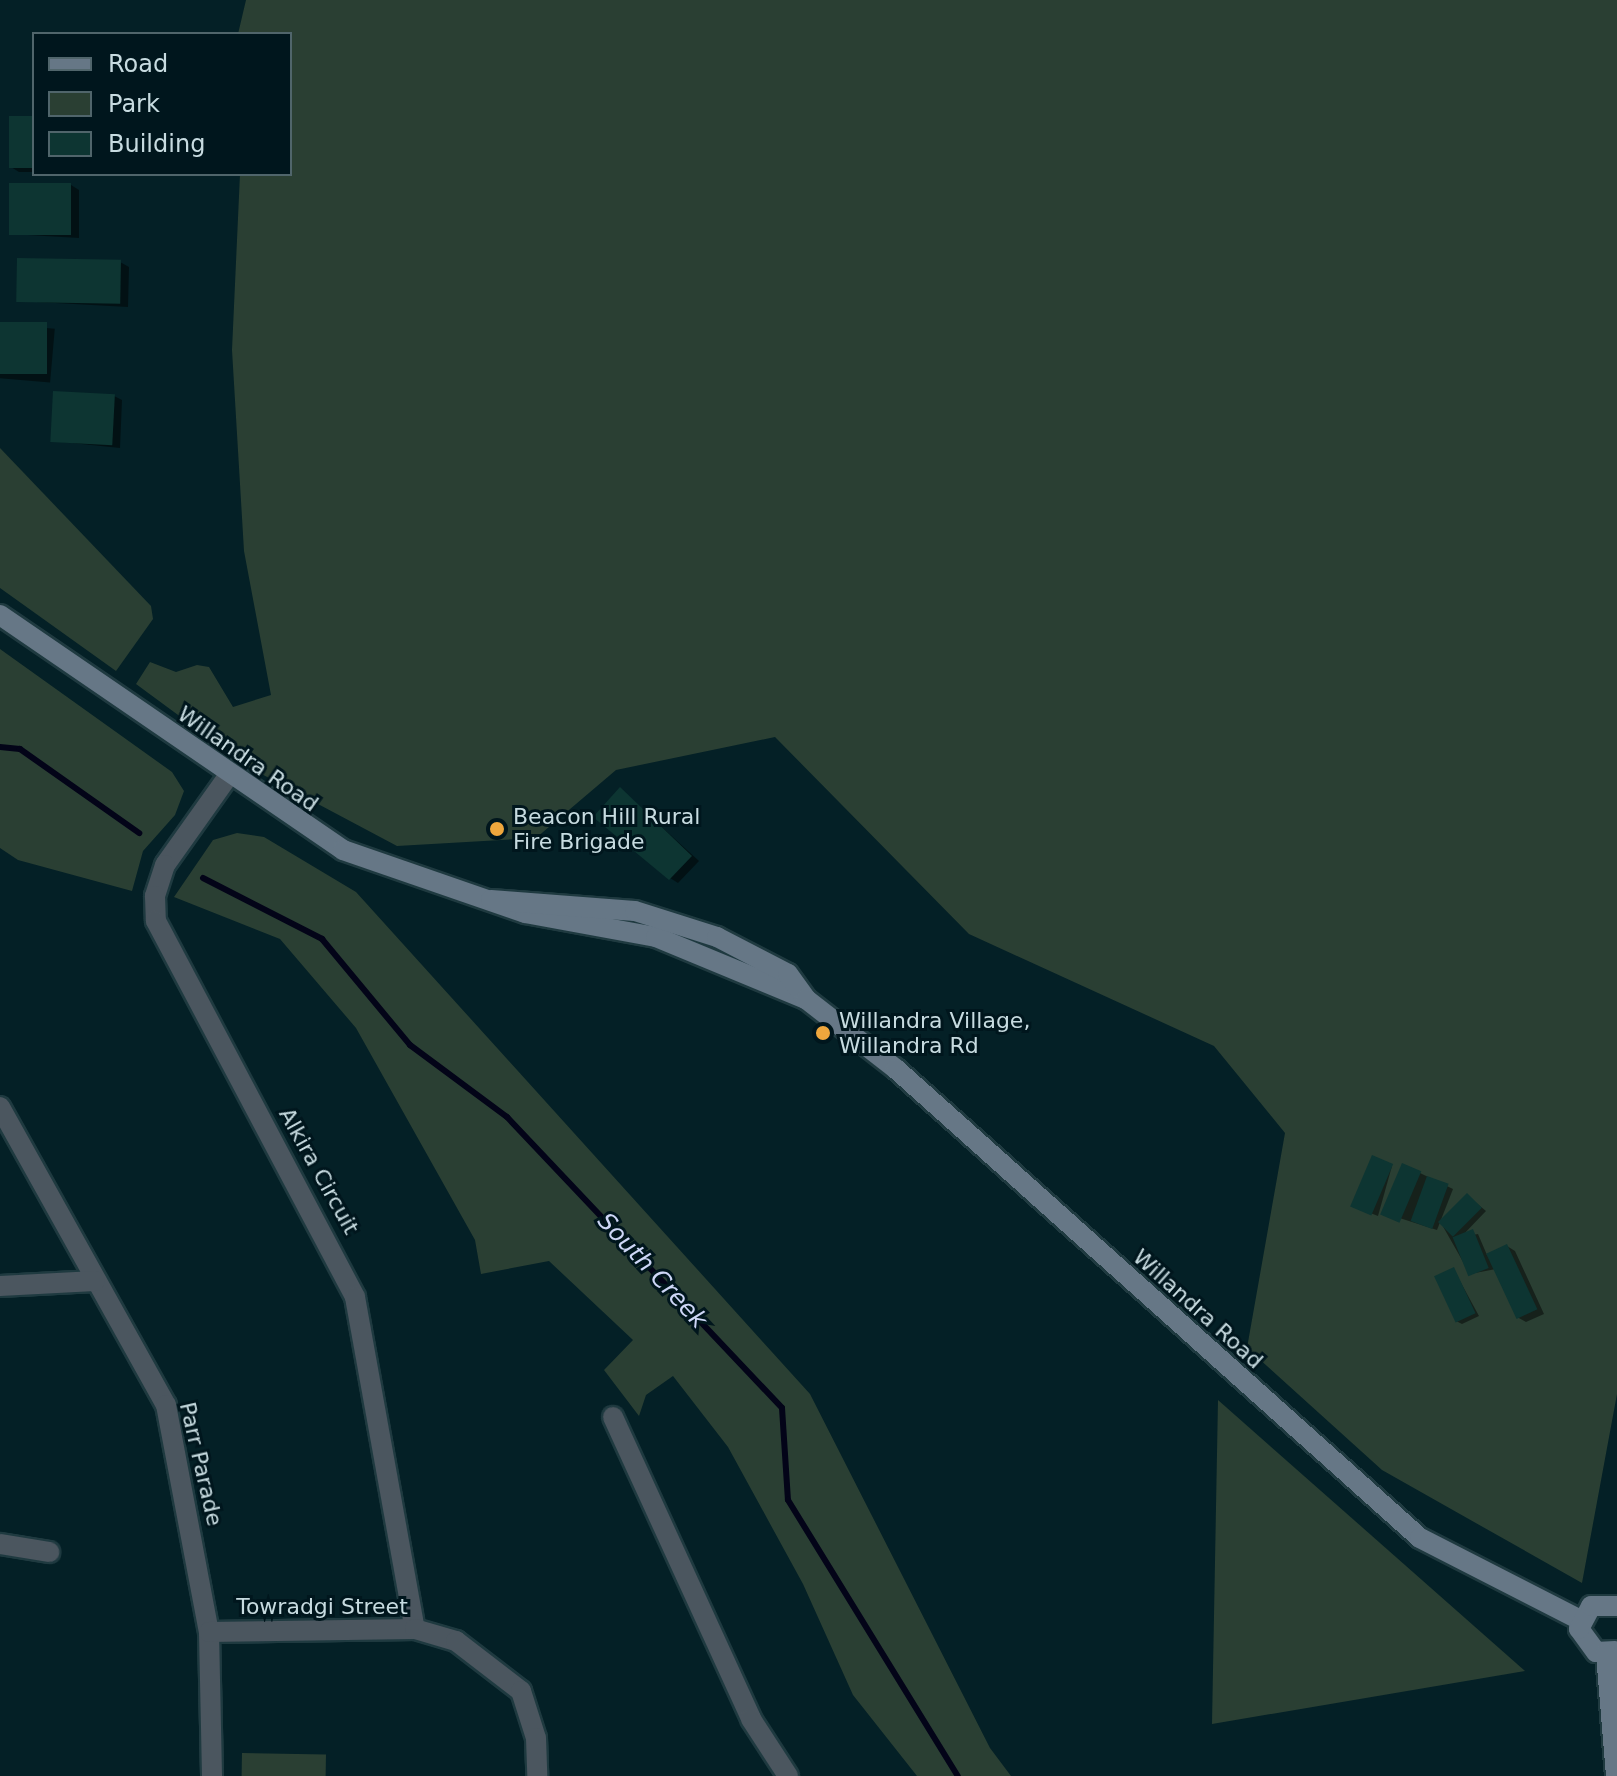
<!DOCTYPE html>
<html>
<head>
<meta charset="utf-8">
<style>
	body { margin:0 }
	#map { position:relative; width:1617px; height:1776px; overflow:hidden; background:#042026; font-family:"DejaVu Sans",sans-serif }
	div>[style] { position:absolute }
	.green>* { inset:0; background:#2a3f33; transform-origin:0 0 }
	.shadow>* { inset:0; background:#0007; transform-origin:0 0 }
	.stream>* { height:6px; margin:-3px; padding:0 3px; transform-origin:3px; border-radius:3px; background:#030418 }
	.building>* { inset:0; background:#0d3532; transform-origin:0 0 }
	.roads { filter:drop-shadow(2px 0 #1f3a40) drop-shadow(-2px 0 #1f3a40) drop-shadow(0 2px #1f3a40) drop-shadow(0 -2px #1f3a40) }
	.street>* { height:20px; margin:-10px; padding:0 10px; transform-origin:10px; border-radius:10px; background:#4b565f }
	.secondary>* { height:20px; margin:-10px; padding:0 10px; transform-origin:10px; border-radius:10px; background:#667786 }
	.dots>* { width:22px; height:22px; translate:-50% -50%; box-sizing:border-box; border:4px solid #00161d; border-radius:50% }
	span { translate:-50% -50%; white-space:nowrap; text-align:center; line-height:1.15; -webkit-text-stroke:6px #00161d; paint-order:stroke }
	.street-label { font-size:22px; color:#c7dbe0 }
	.poi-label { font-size:22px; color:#c7dbe0 }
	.left { translate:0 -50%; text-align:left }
	.water-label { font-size:24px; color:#ced7f7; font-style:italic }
	.legend { position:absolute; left:32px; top:32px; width:260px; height:144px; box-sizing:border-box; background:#00161d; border:2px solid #50656b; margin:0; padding:10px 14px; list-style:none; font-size:24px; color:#c7dbe0 }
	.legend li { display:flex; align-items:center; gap:16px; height:40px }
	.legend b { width:40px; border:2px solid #50656b }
</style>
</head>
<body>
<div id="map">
	<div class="green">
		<div style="clip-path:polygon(246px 0,1617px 0,1617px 1394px,1582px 1583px,1382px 1470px,1247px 1348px,1285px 1133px,1214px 1046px,969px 934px,775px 737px,616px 770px,536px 838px,397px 846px,250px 768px,136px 684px,150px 662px,176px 672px,197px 665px,209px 667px,233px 707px,271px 695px,244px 551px,232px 350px,240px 174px,290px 174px,290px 34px,238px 34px)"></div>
		<div style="clip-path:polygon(0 448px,151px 606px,153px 619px,116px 671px,0 588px)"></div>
		<div style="clip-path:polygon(0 649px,172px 772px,184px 791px,175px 815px,143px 851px,132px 891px,18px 860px,0 848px)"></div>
		<div style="clip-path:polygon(237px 833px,264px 837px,356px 892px,810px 1394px,990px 1748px,1011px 1776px,917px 1776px,853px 1695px,803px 1584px,728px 1447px,673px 1376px,646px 1395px,639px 1416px,604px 1370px,633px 1340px,549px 1261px,481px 1274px,475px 1240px,356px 1028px,280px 939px,174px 897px,213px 840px)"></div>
		<div style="clip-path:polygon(1218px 1400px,1525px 1671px,1212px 1724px)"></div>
		<div style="left:242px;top:1753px;width:84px;height:23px;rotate:1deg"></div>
	</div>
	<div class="shadow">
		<div style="clip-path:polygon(34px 118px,34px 172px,19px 172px,11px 167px)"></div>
		<div style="clip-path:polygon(71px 185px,79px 190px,79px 238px,11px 234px)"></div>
		<div style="clip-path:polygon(120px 262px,129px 267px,128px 307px,19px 301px)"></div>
		<div style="left:0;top:324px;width:55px;height:54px;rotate:5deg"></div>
		<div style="clip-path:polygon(114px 396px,122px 400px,120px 448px,53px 441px)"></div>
		<div style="clip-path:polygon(621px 790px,699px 861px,678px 883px,670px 878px)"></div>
		<div style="clip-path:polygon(1392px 1166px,1378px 1216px,1360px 1209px)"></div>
		<div style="clip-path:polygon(1420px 1173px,1453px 1189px,1437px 1230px,1387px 1214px)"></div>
		<div style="clip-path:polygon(1468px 1196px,1486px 1211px,1461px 1237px,1478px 1234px,1487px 1255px,1507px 1246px,1515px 1251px,1544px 1314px,1526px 1322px,1517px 1317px,1496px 1269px,1470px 1274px,1441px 1223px)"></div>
		<div style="clip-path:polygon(1454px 1270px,1479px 1316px,1462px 1324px,1456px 1321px)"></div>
	</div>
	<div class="stream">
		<div style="left:0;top:747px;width:20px;rotate:6deg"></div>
		<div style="left:20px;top:749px;width:146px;rotate:35.2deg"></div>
		<div style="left:203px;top:878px;width:134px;rotate:27.1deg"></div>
		<div style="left:322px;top:939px;width:138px;rotate:50.3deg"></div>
		<div style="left:410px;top:1045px;width:121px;rotate:36.6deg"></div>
		<div style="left:507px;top:1117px;width:400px;rotate:46.6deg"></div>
		<div style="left:782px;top:1408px;width:92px;rotate:86.3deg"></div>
		<div style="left:788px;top:1500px;width:324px;rotate:58.4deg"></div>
	</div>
	<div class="building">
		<div style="left:9px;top:116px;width:25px;height:52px"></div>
		<div style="left:9px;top:183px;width:62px;height:52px"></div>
		<div style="left:17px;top:258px;width:104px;height:44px;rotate:1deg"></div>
		<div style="left:0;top:322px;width:47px;height:52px"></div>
		<div style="left:53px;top:391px;width:62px;height:51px;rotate:3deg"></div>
		<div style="clip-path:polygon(620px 787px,692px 856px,669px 880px,593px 817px)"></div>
		<div style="left:1372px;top:1155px;width:23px;height:56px;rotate:23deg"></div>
		<div style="left:1402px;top:1163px;width:21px;height:56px;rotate:23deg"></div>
		<div style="left:1427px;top:1176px;width:23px;height:48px;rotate:20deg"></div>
		<div style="left:1467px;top:1193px;width:21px;height:41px;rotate:45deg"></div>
		<div style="left:1473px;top:1229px;width:42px;height:22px;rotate:68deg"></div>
		<div style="left:1507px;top:1244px;width:72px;height:23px;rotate:65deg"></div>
		<div style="left:1454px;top:1267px;width:51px;height:22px;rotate:65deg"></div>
	</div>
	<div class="roads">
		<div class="street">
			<div style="left:229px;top:775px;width:110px;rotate:125.4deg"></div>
			<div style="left:165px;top:865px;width:33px;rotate:108deg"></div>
			<div style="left:155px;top:896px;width:25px;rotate:88deg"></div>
			<div style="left:156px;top:921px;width:425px;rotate:62.1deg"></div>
			<div style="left:355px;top:1297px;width:337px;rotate:79.8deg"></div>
			<div style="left:0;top:1107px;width:341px;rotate:60.9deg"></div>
			<div style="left:166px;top:1405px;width:231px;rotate:79.3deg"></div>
			<div style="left:209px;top:1632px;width:144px;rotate:88.8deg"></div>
			<div style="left:0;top:1286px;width:95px;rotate:-3deg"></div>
			<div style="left:613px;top:1417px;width:332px;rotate:65.4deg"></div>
			<div style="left:751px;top:1719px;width:68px;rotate:57deg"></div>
			<div style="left:0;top:1544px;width:50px;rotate:9.3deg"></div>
			<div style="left:209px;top:1632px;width:206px;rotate:-0.8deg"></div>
			<div style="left:415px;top:1629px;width:43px;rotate:16.3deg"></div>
			<div style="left:456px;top:1641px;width:82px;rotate:37.6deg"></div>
			<div style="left:521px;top:1691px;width:49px;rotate:72.3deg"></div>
			<div style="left:536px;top:1738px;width:38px;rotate:88deg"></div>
		</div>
		<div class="secondary">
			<div style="left:0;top:615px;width:416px;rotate:34.4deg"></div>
			<div style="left:343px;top:850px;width:193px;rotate:19.1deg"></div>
			<div style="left:525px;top:913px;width:133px;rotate:10.4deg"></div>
			<div style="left:656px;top:937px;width:162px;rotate:22.5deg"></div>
			<div style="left:491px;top:900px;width:144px;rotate:4.4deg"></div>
			<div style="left:635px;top:911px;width:86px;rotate:17.6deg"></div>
			<div style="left:717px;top:937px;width:80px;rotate:27.5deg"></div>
			<div style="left:788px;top:974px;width:31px;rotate:54deg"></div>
			<div style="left:806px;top:999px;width:114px;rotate:37.9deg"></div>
			<div style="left:896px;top:1069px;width:703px;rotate:41.83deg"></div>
			<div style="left:1420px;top:1538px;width:180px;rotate:27.1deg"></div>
			<div style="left:1615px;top:1651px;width:19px;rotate:177deg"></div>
			<div style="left:1596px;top:1652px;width:29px;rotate:-126deg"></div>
			<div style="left:1579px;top:1629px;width:26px;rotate:-62deg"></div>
			<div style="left:1591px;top:1606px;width:26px"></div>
			<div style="left:1606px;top:1654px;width:122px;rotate:85.3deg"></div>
		</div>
	</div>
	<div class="dots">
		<div style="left:497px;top:829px;background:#efa73d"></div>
		<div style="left:823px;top:1033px;background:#efa73d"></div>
	</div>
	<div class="street-label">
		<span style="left:248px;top:759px;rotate:35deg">Willandra Road</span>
		<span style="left:319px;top:1171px;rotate:61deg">Alkira Circuit</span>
		<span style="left:1198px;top:1309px;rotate:42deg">Willandra Road</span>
		<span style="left:201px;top:1464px;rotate:77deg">Parr Parade</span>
		<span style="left:322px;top:1607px">Towradgi Street</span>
	</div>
	<div class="poi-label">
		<span class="left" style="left:513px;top:829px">Beacon Hill Rural<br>Fire Brigade</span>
		<span class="left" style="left:839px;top:1033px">Willandra Village,<br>Willandra Rd</span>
	</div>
	<div class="water-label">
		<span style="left:652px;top:1271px;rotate:47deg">South Creek</span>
	</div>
	<ul class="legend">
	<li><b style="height:10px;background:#667786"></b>Road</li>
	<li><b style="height:22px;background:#2a3f33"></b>Park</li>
	<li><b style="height:22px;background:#0d3532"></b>Building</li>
	</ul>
</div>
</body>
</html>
